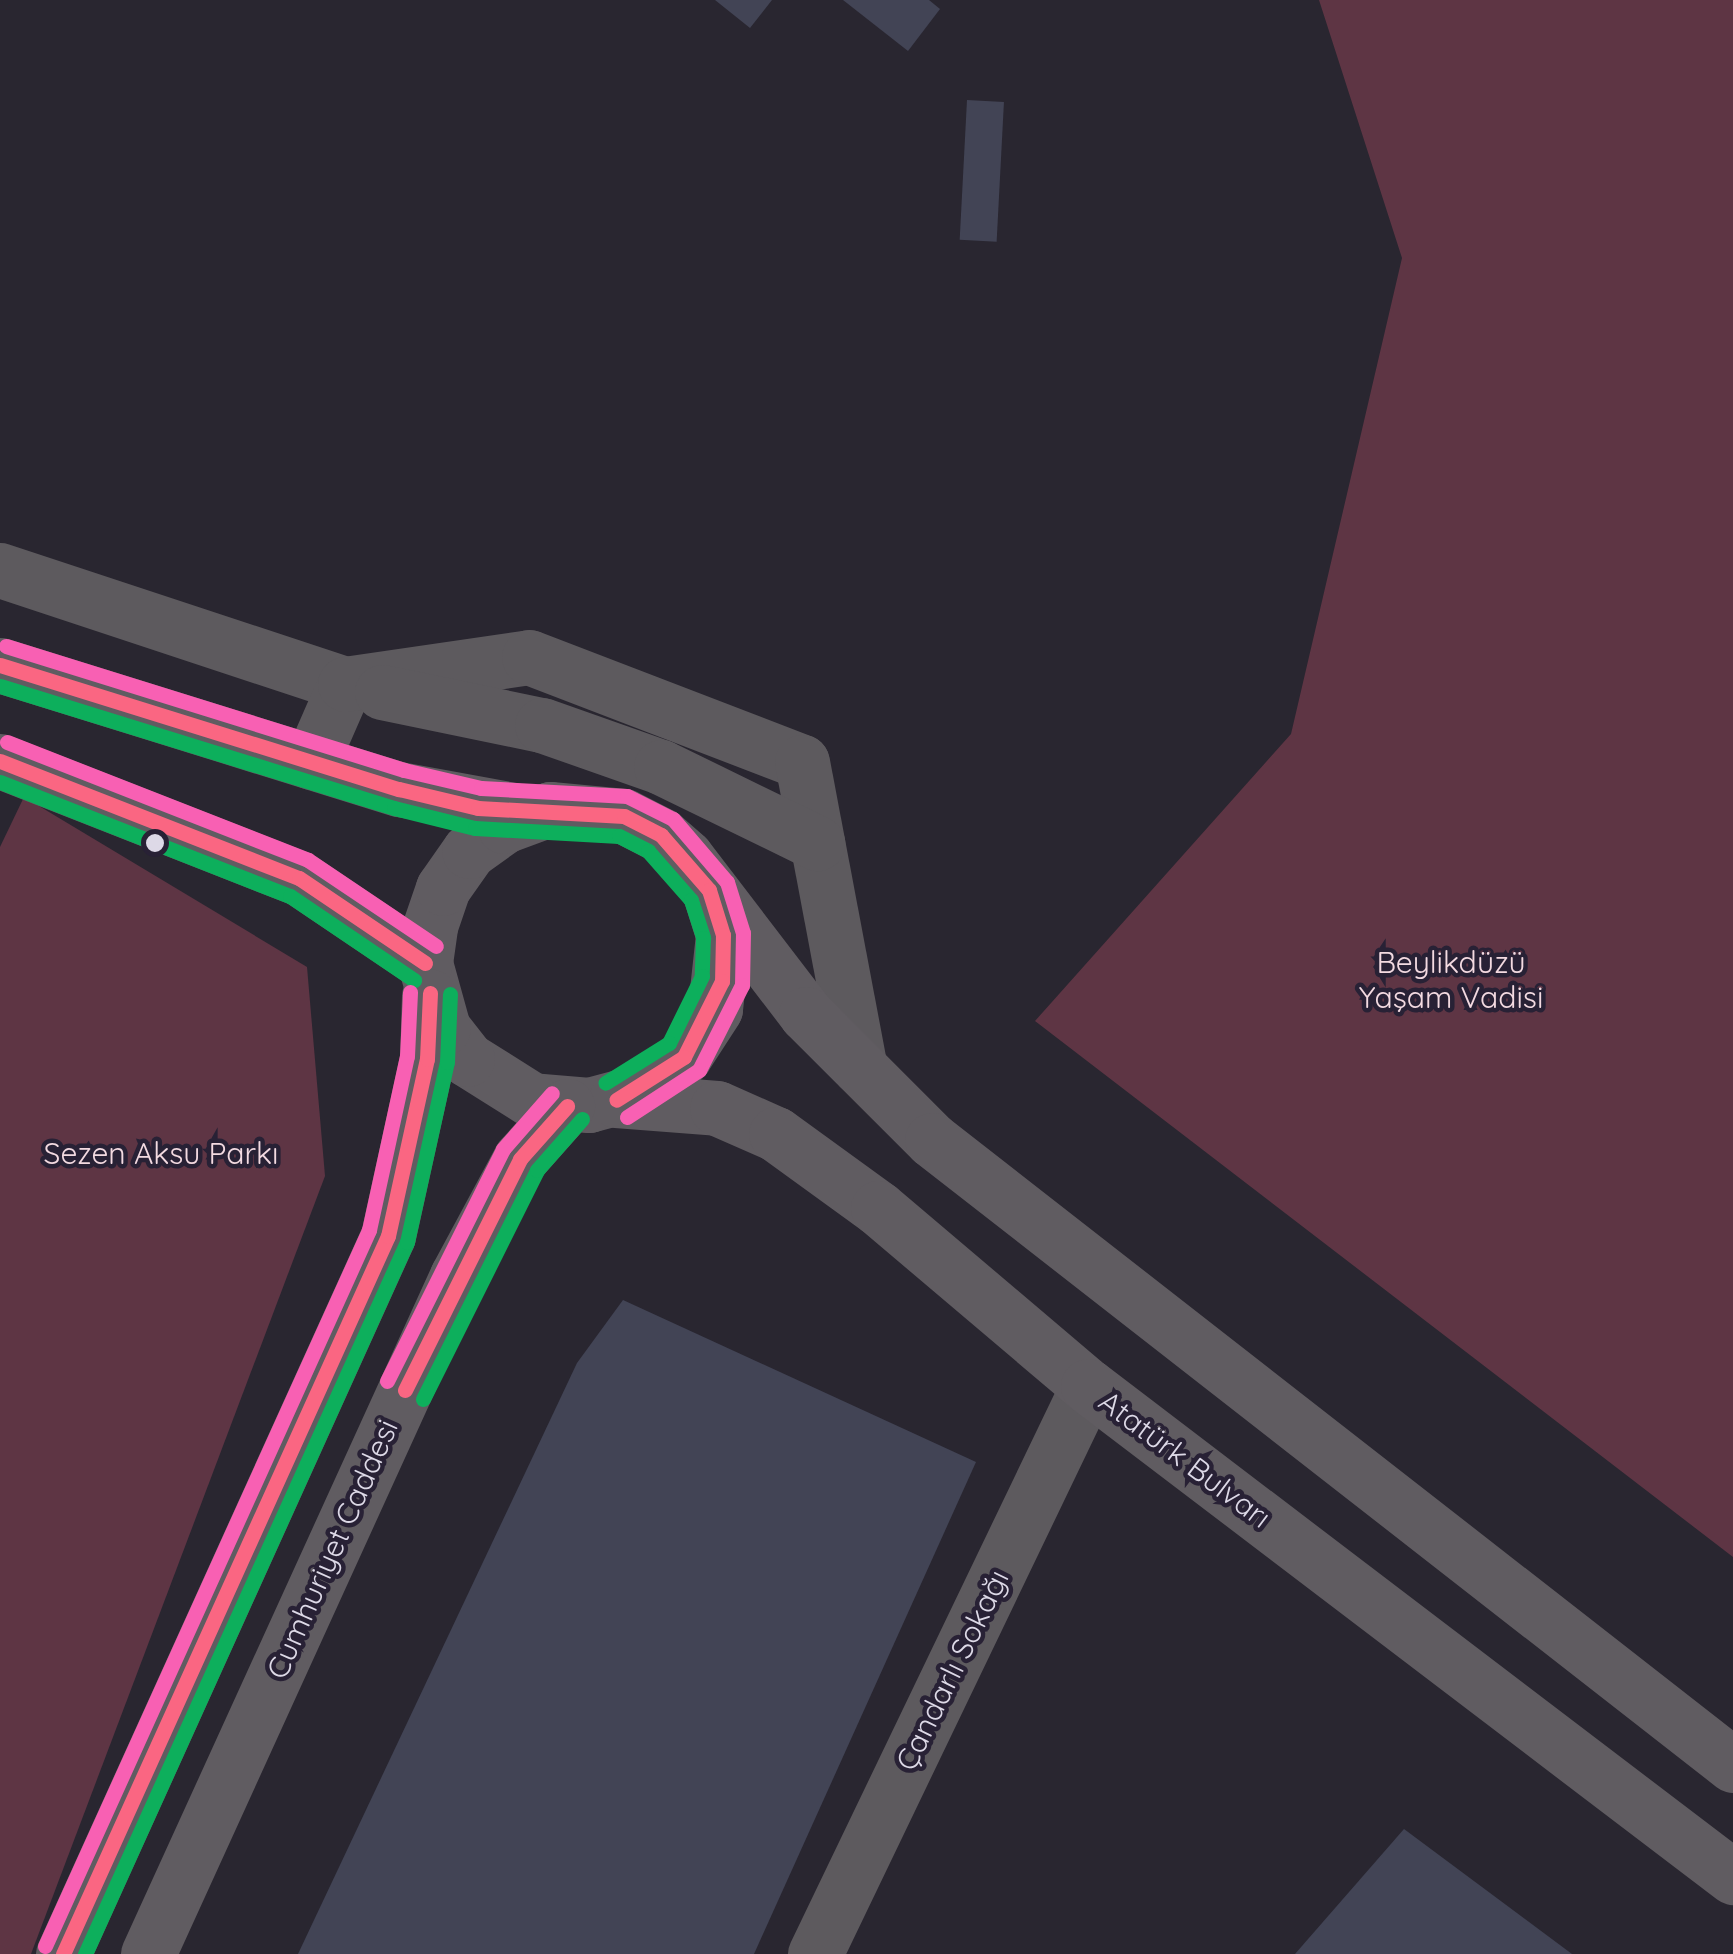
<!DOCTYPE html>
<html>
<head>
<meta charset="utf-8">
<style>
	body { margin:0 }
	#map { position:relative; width:1733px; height:1954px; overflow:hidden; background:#292630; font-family:Quicksand,sans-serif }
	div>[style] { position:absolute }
	.green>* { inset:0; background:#5e3544 }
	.building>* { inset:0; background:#424455; transform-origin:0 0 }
	.minor>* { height:55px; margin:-27.5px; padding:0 27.5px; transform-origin:27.5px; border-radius:27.5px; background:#5d5a5e }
	.major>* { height:55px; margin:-27.5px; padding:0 27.5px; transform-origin:27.5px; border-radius:27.5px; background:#605c61 }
	.bus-1>* { height:15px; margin:-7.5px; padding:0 7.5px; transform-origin:7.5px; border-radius:7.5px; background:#fa6682 }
	.bus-2>* { height:15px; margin:-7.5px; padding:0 7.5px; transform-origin:7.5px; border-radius:7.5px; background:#0daf5c }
	.bus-3>* { height:15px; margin:-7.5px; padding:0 7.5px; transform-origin:7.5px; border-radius:7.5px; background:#f860b3 }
	.dots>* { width:28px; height:28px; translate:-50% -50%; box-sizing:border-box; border:5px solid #282135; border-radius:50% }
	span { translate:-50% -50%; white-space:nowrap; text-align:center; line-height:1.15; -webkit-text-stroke:9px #282135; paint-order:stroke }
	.park-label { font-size:30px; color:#f3dae1 }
	.street-label { font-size:30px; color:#ddd9e7 }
</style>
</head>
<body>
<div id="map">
	<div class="green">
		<div style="clip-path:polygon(1319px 0,1733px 0,1733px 1557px,1035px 1021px,1291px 734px,1402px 258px)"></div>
		<div style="clip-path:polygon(24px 797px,307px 967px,325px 1176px,31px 1954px,0 1954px,0 847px)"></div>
	</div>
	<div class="building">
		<div style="clip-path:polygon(715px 0,772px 0,750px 28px)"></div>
		<div style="clip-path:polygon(843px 0,929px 0,940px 9px,908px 51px)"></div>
		<div style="left:967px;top:100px;width:37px;height:140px;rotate:3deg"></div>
		<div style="clip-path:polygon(623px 1300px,976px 1462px,754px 1954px,298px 1954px,577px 1363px)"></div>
		<div style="clip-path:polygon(1404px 1829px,1572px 1954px,1295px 1954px)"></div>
	</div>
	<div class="minor">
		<div style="left:0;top:570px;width:363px;rotate:18.3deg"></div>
		<div style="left:345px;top:684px;width:85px;rotate:113.6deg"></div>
		<div style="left:345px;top:684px;width:186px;rotate:-8.3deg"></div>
		<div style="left:529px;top:657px;width:292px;rotate:21deg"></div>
		<div style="left:802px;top:762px;width:311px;rotate:79.3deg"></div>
		<div style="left:382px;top:692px;width:163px;rotate:11.7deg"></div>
		<div style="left:542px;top:725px;width:126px;rotate:19.4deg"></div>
		<div style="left:661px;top:767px;width:174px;rotate:26deg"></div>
		<div style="left:815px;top:1954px;width:630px;rotate:-64.33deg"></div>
	</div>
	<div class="major">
		<div style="left:0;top:665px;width:418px;rotate:17.3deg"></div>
		<div style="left:399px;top:789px;width:133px;rotate:10.4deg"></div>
		<div style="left:0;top:761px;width:321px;rotate:21.4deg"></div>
		<div style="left:299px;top:878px;width:152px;rotate:34deg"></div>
		<div style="left:709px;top:890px;width:47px;rotate:72.7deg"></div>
		<div style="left:723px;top:935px;width:74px;rotate:96.2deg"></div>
		<div style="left:715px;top:1009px;width:57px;rotate:122.9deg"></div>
		<div style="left:684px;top:1057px;width:55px;rotate:141.7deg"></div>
		<div style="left:641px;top:1091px;width:54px;rotate:164.9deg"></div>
		<div style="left:589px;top:1105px;width:57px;rotate:-175deg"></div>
		<div style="left:532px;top:1100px;width:77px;rotate:-147.8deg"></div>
		<div style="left:467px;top:1059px;width:39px;rotate:-128deg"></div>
		<div style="left:443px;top:1028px;width:67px;rotate:-105.5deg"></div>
		<div style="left:425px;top:963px;width:37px;rotate:-82deg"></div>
		<div style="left:430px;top:926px;width:40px;rotate:-71.1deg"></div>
		<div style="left:443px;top:888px;width:45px;rotate:-54.9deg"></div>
		<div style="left:469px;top:851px;width:43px;rotate:-35.5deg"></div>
		<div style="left:504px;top:826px;width:49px;rotate:-20.3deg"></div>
		<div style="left:550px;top:809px;width:74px;rotate:5.4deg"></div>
		<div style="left:624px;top:816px;width:42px;rotate:27.2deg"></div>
		<div style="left:661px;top:835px;width:33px;rotate:41deg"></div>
		<div style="left:686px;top:857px;width:198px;rotate:52.6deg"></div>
		<div style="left:806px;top:1014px;width:178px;rotate:45deg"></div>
		<div style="left:932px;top:1140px;width:1016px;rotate:37.96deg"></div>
		<div style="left:616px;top:1100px;width:101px;rotate:4.5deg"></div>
		<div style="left:717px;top:1108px;width:64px;rotate:23.8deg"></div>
		<div style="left:776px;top:1134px;width:126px;rotate:36deg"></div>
		<div style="left:878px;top:1208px;width:275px;rotate:40.3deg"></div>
		<div style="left:1088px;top:1386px;width:811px;rotate:37.28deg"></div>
		<div style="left:63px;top:1954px;width:788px;rotate:-65.65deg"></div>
		<div style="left:388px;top:1236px;width:181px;rotate:-77.6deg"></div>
		<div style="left:427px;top:1059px;width:63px;rotate:-88.2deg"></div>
		<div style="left:148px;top:1954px;width:745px;rotate:-65.5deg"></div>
		<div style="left:457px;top:1276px;width:133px;rotate:-61.7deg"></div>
		<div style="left:520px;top:1159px;width:71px;rotate:-48.4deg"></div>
	</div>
	<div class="bus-1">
		<div style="left:0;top:665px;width:418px;rotate:17.3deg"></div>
		<div style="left:399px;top:789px;width:81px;rotate:13.5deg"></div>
		<div style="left:478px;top:808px;width:146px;rotate:3.1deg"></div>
		<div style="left:624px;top:816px;width:42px;rotate:27.2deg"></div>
		<div style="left:661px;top:835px;width:73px;rotate:48.9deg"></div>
		<div style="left:709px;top:890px;width:47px;rotate:72.7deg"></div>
		<div style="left:723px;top:935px;width:46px;rotate:91.2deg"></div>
		<div style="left:722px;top:981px;width:85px;rotate:116.6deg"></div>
		<div style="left:684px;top:1057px;width:80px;rotate:147.7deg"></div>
		<div style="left:0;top:761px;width:321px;rotate:21.4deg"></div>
		<div style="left:299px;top:878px;width:152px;rotate:34deg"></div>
		<div style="left:405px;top:1390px;width:258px;rotate:-63.5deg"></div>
		<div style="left:520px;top:1159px;width:71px;rotate:-48.4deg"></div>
		<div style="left:63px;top:1954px;width:788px;rotate:-65.65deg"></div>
		<div style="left:388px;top:1236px;width:181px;rotate:-77.6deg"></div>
		<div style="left:427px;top:1059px;width:66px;rotate:-87.4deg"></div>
	</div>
	<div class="bus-2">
		<div style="left:0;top:686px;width:412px;rotate:17.2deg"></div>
		<div style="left:394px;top:808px;width:83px;rotate:13.9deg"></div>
		<div style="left:475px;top:828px;width:144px;rotate:3.2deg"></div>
		<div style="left:619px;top:836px;width:33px;rotate:27deg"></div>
		<div style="left:648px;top:851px;width:65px;rotate:48.7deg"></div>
		<div style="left:691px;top:900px;width:40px;rotate:72deg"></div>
		<div style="left:703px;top:938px;width:38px;rotate:92deg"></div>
		<div style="left:702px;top:976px;width:75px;rotate:116.2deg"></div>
		<div style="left:669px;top:1043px;width:75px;rotate:148deg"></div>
		<div style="left:0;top:782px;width:312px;rotate:21.5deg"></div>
		<div style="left:290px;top:896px;width:150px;rotate:34.1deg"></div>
		<div style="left:423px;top:1399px;width:256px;rotate:-63.5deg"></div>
		<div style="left:537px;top:1170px;width:68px;rotate:-48.6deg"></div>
		<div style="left:85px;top:1954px;width:781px;rotate:-65.67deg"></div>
		<div style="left:407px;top:1242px;width:184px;rotate:-77.5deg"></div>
		<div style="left:447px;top:1062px;width:68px;rotate:-87.5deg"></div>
	</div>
	<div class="bus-3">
		<div style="left:6px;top:646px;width:417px;rotate:17.3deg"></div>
		<div style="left:404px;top:770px;width:79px;rotate:13.2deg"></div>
		<div style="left:481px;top:788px;width:146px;rotate:3.1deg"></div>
		<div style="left:627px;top:796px;width:51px;rotate:26.6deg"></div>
		<div style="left:673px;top:819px;width:83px;rotate:49.4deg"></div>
		<div style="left:727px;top:882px;width:53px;rotate:72.6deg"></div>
		<div style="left:743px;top:933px;width:52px;rotate:91.1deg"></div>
		<div style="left:742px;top:985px;width:95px;rotate:116.8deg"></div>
		<div style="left:699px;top:1070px;width:86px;rotate:146.9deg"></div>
		<div style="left:7px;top:742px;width:323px;rotate:21.4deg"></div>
		<div style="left:308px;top:860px;width:154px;rotate:33.9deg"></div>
		<div style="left:387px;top:1381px;width:259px;rotate:-63.4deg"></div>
		<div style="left:503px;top:1149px;width:74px;rotate:-48.8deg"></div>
		<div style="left:45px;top:1946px;width:786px;rotate:-65.65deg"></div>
		<div style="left:369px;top:1230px;width:178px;rotate:-77.7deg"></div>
		<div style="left:407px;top:1056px;width:64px;rotate:-87.3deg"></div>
	</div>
	<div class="dots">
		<div style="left:155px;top:843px;background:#ddd9e7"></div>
	</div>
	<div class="park-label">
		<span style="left:1451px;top:979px">Beylikdüzü<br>Yaşam Vadisi</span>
		<span style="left:161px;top:1153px">Sezen Aksu Parkı</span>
	</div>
	<div class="street-label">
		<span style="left:1185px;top:1459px;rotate:37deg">Atatürk Bulvarı</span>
		<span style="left:332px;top:1549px;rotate:-66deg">Cumhuriyet Caddesi</span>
		<span style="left:952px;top:1670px;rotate:-64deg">Çandarlı Sokağı</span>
	</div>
</div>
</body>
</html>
